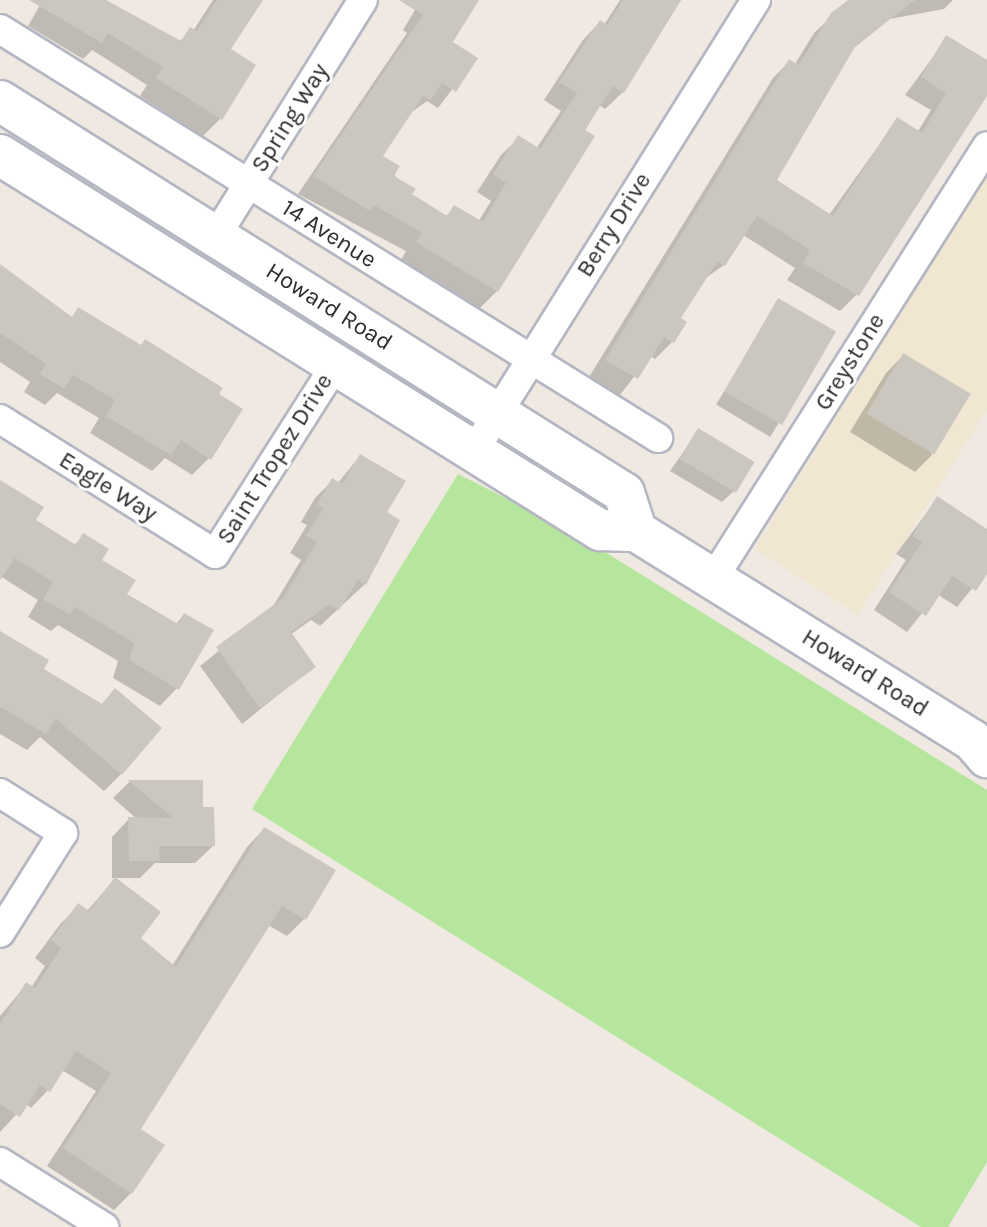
<!DOCTYPE html>
<html>
<head>
<meta charset="utf-8">
<style>
	body { margin:0 }
	#map { position:relative; width:987px; height:1227px; overflow:hidden; background:#efe9e1; font-family:Karla,sans-serif }
	div>[style] { position:absolute }
	.education>* { inset:0; background:#f0e6d1 }
	.green>* { inset:0; background:#b6e59e }
	.shadow>* { inset:0; background:#0003; transform-origin:0 0 }
	.building>* { inset:0; background:#cbc7bf; transform-origin:0 0 }
	.roads { filter:drop-shadow(2px 0 #b4b7c1) drop-shadow(-2px 0 #b4b7c1) drop-shadow(0 2px #b4b7c1) drop-shadow(0 -2px #b4b7c1) }
	.street>* { height:28px; margin:-14px; padding:0 14px; transform-origin:14px; border-radius:14px; background:#fff }
	.secondary>* { height:40px; margin:-20px; padding:0 20px; transform-origin:20px; border-radius:20px; background:#fff }
	span { translate:-50% -50%; white-space:nowrap; text-align:center; line-height:1.15; -webkit-text-stroke:6px #fff; paint-order:stroke }
	.street-label { font-size:24px; color:#2e2e2e }
</style>
</head>
<body>
<div id="map">
	<div class="education">
		<div style="clip-path:polygon(987px 174px,987px 410px,858px 615px,755px 549px)"></div>
	</div>
	<div class="green">
		<div style="clip-path:polygon(458px 474px,573px 532px,987px 790px,987px 1162px,948px 1227px,921px 1227px,252px 809px)"></div>
	</div>
	<div class="shadow">
		<div style="clip-path:polygon(43px 0,103px 0,178px 42px,193px 31px,213px 0,260px 0,229px 50px,220px 119px,203px 136px,140px 96px,147px 85px,92px 50px,83px 59px,28px 26px)"></div>
		<div style="clip-path:polygon(421px 0,477px 0,451px 43px,475px 59px,438px 108px,427px 101px,409px 114px,380px 156px,410px 195px,445px 217px,455px 207px,478px 222px,491px 201px,477px 192px,501px 155px,519px 138px,536px 149px,561px 111px,544px 100px,583px 40px,600px 22px,604px 25px,620px 0,681px 0,623px 92px,605px 109px,599px 105px,497px 291px,480px 308px,401px 260px,406px 251px,298px 194px,407px 33px,403px 30px)"></div>
		<div style="clip-path:polygon(850px 0,953px 0,944px 9px,890px 19px,850px 51px,774px 180px,829px 215px,897px 120px,917px 133px,931px 110px,905px 95px,947px 38px,987px 62px,987px 91px,857px 294px,840px 311px,787px 280px,795px 268px,743px 235px,724px 265px,703px 280px,679px 319px,684px 322px,672px 342px,655px 359px,650px 356px,620px 395px,589px 377px,773px 78px,790px 61px,795px 64px,814px 33px)"></div>
		<div style="clip-path:polygon(0 259px,0 267px,71px 318px,79px 310px,217px 394px,209px 458px,192px 475px,165px 458px,152px 471px,90px 433px,99px 418px,57px 393px,45px 405px,24px 392px,30px 382px,0 362px)"></div>
		<div style="left:779px;top:300px;width:63px;height:122px;rotate:31deg"></div>
		<div style="clip-path:polygon(903px 356px,932px 455px,915px 472px,850px 432px,886px 373px)"></div>
		<div style="clip-path:polygon(698px 431px,734px 491px,722px 502px,670px 471px)"></div>
		<div style="clip-path:polygon(360px 456px,384px 512px,377px 553px,381px 556px,365px 584px,320px 626px,311px 620px,290px 635px,313px 667px,242px 724px,200px 666px,272px 608px,301px 560px,290px 553px,307px 525px,301px 522px,315px 498px,332px 481px,337px 484px)"></div>
		<div style="clip-path:polygon(0 482px,33px 520px,73px 546px,84px 536px,124px 595px,175px 625px,184px 615px,177px 688px,160px 706px,113px 678px,118px 661px,58px 625px,51px 631px,28px 617px,38px 600px,0 576px)"></div>
		<div style="clip-path:polygon(937px 499px,987px 531px,987px 570px,957px 607px,937px 594px,907px 632px,874px 610px,906px 560px,896px 554px)"></div>
		<div style="clip-path:polygon(0 631px,41px 669px,121px 774px,104px 791px,40px 737px,27px 750px,0 734px)"></div>
		<div style="clip-path:polygon(129px 782px,201px 782px,201px 809px,213px 846px,195px 863px,155px 863px,140px 878px,112px 878px,112px 837px,129px 819px,138px 820px,113px 798px)"></div>
		<div style="clip-path:polygon(264px 829px,304px 919px,287px 936px,268px 925px,138px 1129px,131px 1193px,114px 1210px,47px 1166px,96px 1091px,62px 1070px,48px 1090px,31px 1108px,26px 1104px,0 1132px,0 1016px,26px 985px,31px 988px,45px 966px,35px 958px,61px 923px,79px 906px,86px 912px,115px 879px,138px 939px,172px 966px,247px 847px)"></div>
	</div>
	<div class="building">
		<div style="clip-path:polygon(29px 0,106px 0,181px 41px,190px 27px,197px 31px,217px 0,263px 0,231px 49px,256px 65px,222px 120px,156px 78px,163px 67px,108px 33px,102px 43px)"></div>
		<div style="clip-path:polygon(399px 0,479px 0,453px 42px,478px 58px,456px 92px,442px 83px,431px 100px,423px 96px,383px 156px,400px 166px,394px 176px,416px 189px,412px 194px,447px 216px,454px 205px,483px 222px,506px 183px,493px 174px,518px 135px,540px 149px,577px 93px,559px 82px,600px 20px,607px 25px,623px 0,681px 0,624px 93px,613px 86px,585px 130px,595px 136px,498px 292px,416px 242px,422px 233px,374px 205px,370px 211px,313px 176px,423px 15px)"></div>
		<div style="clip-path:polygon(848px 0,915px 0,856px 45px,777px 180px,833px 216px,897px 117px,922px 133px,946px 93px,921px 77px,946px 35px,987px 60px,987px 96px,859px 296px,803px 263px,810px 250px,757px 216px,725px 266px,717px 262px,681px 318px,687px 322px,674px 343px,664px 337px,638px 379px,605px 360px,789px 59px,799px 65px,831px 13px)"></div>
		<div style="clip-path:polygon(0 264px,72px 317px,78px 307px,141px 345px,145px 339px,223px 388px,219px 394px,243px 409px,211px 460px,181px 440px,171px 455px,132px 432px,106px 416px,115px 400px,73px 375px,64px 389px,40px 374px,46px 364px,0 333px)"></div>
		<div style="left:778px;top:298px;width:67px;height:108px;rotate:30deg"></div>
		<div style="left:903px;top:353px;width:79px;height:71px;rotate:31deg"></div>
		<div style="left:698px;top:428px;width:66px;height:36px;rotate:31deg"></div>
		<div style="clip-path:polygon(360px 454px,406px 481px,387px 512px,400px 520px,366px 585px,358px 580px,339px 610px,329px 604px,291px 632px,316px 667px,260px 708px,216px 647px,283px 598px,317px 542px,306px 536px,323px 508px,317px 504px,332px 478px,342px 484px)"></div>
		<div style="clip-path:polygon(0 480px,44px 507px,36px 520px,76px 545px,83px 533px,109px 549px,102px 560px,136px 580px,127px 594px,178px 624px,184px 613px,214px 630px,179px 690px,129px 660px,134px 643px,75px 607px,70px 615px,43px 599px,53px 582px,15px 558px,0 580px)"></div>
		<div style="clip-path:polygon(937px 496px,987px 529px,987px 574px,976px 591px,952px 576px,926px 616px,889px 592px,922px 542px,912px 536px)"></div>
		<div style="clip-path:polygon(0 631px,49px 660px,44px 669px,102px 704px,115px 688px,162px 728px,122px 775px,56px 719px,46px 734px,0 707px)"></div>
		<div style="clip-path:polygon(128px 780px,203px 780px,203px 807px,214px 807px,215px 846px,159px 846px,160px 861px,129px 861px,128px 817px,173px 818px)"></div>
		<div style="clip-path:polygon(264px 827px,336px 870px,306px 920px,282px 906px,141px 1129px,165px 1145px,132px 1194px,63px 1148px,111px 1073px,76px 1051px,50px 1092px,40px 1085px,20px 1117px,0 1104px,0 1024px,26px 982px,35px 988px,61px 948px,51px 940px,78px 903px,89px 911px,115px 877px,161px 912px,141px 938px,176px 967px)"></div>
	</div>
	<div class="roads">
		<div class="street">
			<div style="left:0;top:29px;width:775px;rotate:31.86deg"></div>
			<div style="left:216px;top:236px;width:278px;rotate:-58.1deg"></div>
			<div style="left:0;top:419px;width:254px;rotate:32.1deg"></div>
			<div style="left:215px;top:554px;width:225px;rotate:-57.5deg"></div>
			<div style="left:474px;top:451px;width:532px;rotate:-57.98deg"></div>
			<div style="left:713px;top:579px;width:512px;rotate:-57.67deg"></div>
			<div style="left:0;top:793px;width:75px;rotate:32.4deg"></div>
			<div style="left:63px;top:833px;width:118px;rotate:122.2deg"></div>
			<div style="left:0;top:1162px;width:123px;rotate:32deg"></div>
		</div>
		<div class="secondary">
			<div style="left:0;top:101px;width:737px;rotate:32.14deg"></div>
			<div style="left:624px;top:493px;width:40px;rotate:72deg"></div>
			<div style="left:0;top:155px;width:708px;rotate:32.01deg"></div>
			<div style="left:600px;top:530px;width:36px;rotate:2deg"></div>
			<div style="left:636px;top:531px;width:396px;rotate:31.9deg"></div>
			<div style="left:972px;top:740px;width:23px;rotate:49deg"></div>
		</div>
	</div>
	<div class="street-label">
		<span style="left:290px;top:118px;rotate:-58deg">Spring Way</span>
		<span style="left:614px;top:225px;rotate:-58deg">Berry Drive</span>
		<span style="left:329px;top:234px;rotate:32deg">14 Avenue</span>
		<span style="left:329px;top:307px;rotate:32deg">Howard Road</span>
		<span style="left:850px;top:362px;rotate:-58deg">Greystone</span>
		<span style="left:275px;top:459px;rotate:-58deg">Saint Tropez Drive</span>
		<span style="left:108px;top:487px;rotate:32deg">Eagle Way</span>
		<span style="left:865px;top:673px;rotate:32deg">Howard Road</span>
	</div>
</div>
</body>
</html>
